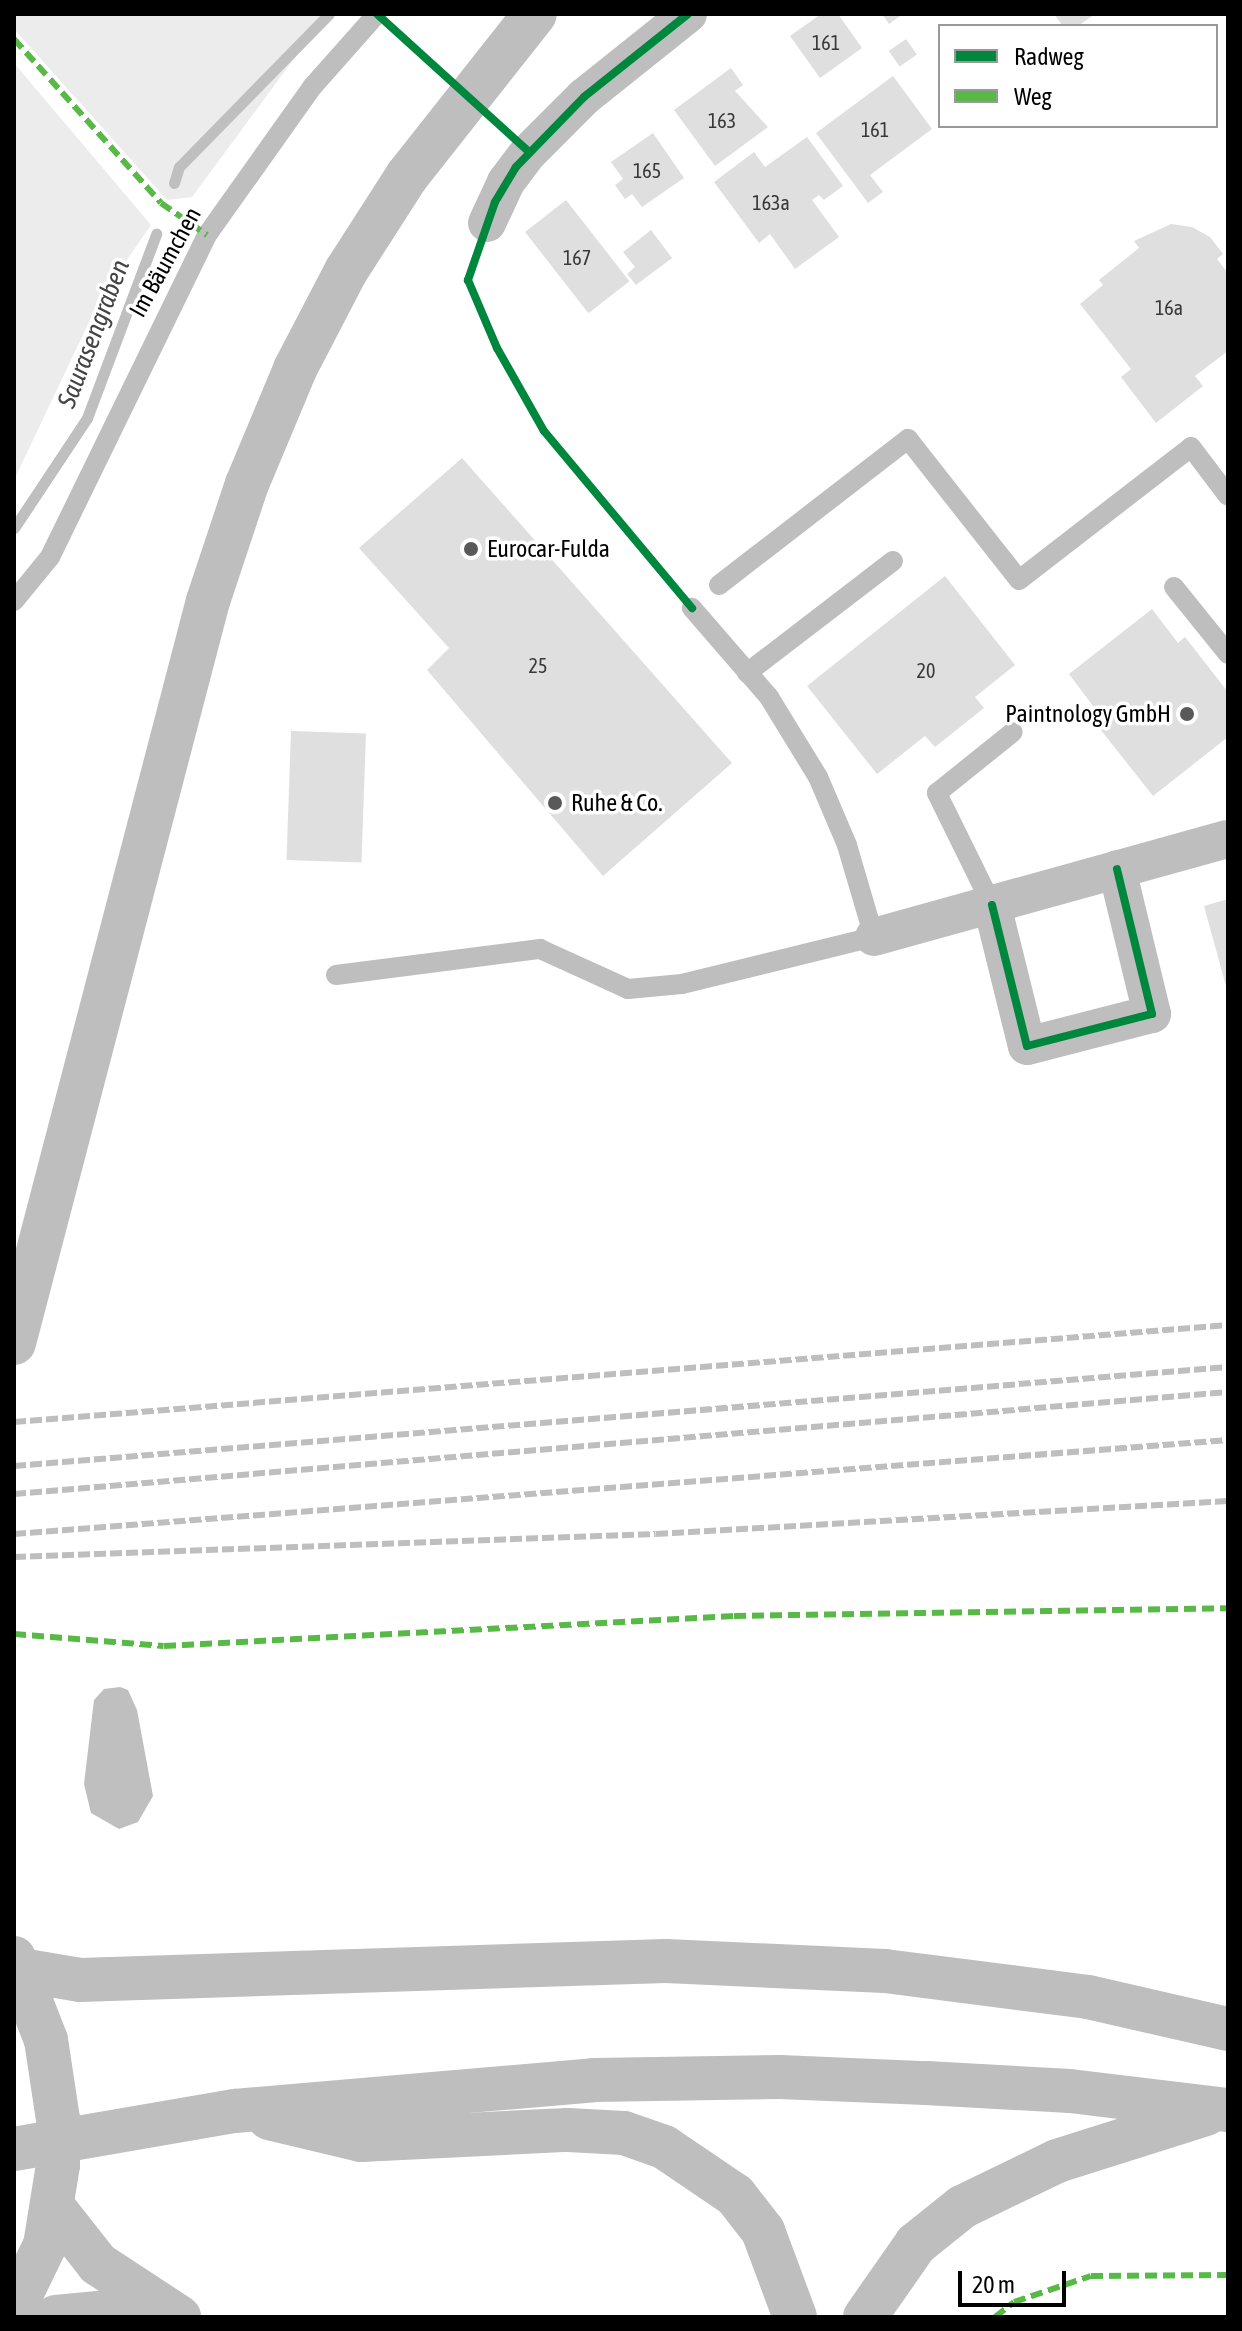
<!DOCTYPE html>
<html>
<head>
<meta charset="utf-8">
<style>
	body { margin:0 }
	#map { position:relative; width:1242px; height:2331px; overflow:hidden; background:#fff; font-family:"Asap Condensed",sans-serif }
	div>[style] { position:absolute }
	.green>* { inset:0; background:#ececec }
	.water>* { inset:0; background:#bfbfbf }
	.stream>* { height:11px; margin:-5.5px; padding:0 5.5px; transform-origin:5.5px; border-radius:5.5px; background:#bfbfbf }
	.building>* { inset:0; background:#dfdfdf; transform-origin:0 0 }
	.service>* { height:20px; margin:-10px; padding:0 10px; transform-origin:10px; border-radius:10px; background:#bebebe }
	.minor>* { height:38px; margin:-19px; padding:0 19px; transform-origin:19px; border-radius:19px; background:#bebebe }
	.primary>* { height:44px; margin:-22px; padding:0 22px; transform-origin:22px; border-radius:22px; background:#bebebe }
	.trunk>* { height:44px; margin:-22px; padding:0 22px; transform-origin:22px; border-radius:22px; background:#bebebe }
	.rail>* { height:6px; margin-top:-3px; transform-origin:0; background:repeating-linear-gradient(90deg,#bebebe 0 12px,transparent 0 16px) }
	.quiet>* { height:6px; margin-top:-3px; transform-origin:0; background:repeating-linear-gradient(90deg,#58b947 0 12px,transparent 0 18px) }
	.cycleway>* { height:8px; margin:-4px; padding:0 4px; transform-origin:4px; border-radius:4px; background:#00873e }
	.dots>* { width:22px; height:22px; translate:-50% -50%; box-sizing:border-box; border:4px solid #fff; border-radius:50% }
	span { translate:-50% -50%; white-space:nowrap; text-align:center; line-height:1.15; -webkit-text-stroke:7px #fff; paint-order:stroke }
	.number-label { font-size:20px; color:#383838 }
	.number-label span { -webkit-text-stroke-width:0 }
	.street-label { font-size:24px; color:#000 }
	.poi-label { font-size:24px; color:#000 }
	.left { translate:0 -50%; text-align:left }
	.right { translate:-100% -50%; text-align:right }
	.water-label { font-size:26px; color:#444; font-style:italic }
	.frame { position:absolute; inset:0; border:16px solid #000; pointer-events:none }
	.legend { position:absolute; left:938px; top:24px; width:280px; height:104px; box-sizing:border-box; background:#fff; border:2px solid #999; margin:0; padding:10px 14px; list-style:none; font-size:24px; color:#000 }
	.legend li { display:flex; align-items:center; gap:16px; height:40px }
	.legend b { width:40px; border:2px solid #999 }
	.scale { position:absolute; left:958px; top:2271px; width:108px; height:36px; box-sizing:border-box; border:4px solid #000; border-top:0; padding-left:10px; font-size:24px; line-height:28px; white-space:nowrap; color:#000; -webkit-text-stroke:6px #fff; paint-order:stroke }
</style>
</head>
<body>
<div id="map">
	<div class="green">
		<div style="clip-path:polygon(14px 14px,327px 14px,192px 197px,167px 200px,14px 29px)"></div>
		<div style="clip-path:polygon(14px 63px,151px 225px,101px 297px,14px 480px)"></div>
	</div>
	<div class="water">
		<div style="clip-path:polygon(120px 1687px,128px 1690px,137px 1710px,153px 1796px,138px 1822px,119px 1829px,91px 1813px,84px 1784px,94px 1700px,104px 1689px)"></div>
	</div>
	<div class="stream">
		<div style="left:174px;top:183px;width:17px;rotate:-73deg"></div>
		<div style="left:179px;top:167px;width:214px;rotate:-45.6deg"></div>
		<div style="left:14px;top:528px;width:132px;rotate:-56.4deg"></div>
		<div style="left:87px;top:418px;width:197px;rotate:-69.4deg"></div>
	</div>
	<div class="building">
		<div style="clip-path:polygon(821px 14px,838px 14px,862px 48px,820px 78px,790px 36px)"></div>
		<div style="clip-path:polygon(882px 14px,903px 14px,889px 24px)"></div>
		<div style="clip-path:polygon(1054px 14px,1095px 14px,1078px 26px,1063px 26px)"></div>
		<div style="left:906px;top:39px;width:19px;height:21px;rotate:55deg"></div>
		<div style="clip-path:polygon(731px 68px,743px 85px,735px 91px,768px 127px,715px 166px,674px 110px)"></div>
		<div style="clip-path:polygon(893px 76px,932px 129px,870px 175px,883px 192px,868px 203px,816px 133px)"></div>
		<div style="clip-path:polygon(653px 133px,684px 178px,642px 207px,632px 194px,625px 199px,615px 185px,623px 179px,611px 162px)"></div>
		<div style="clip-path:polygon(807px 137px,843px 186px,824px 200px,819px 195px,812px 200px,839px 237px,795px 269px,770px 234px,759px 243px,714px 182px,754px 152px,765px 167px)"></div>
		<div style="left:566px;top:200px;width:103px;height:52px;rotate:52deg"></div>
		<div style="clip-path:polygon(1171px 224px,1192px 227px,1210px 237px,1223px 254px,1217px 259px,1228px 273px,1228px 351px,1195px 376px,1203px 386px,1156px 423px,1121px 377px,1131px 369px,1080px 304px,1103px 285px,1099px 280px,1139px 248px,1134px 241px)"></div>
		<div style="clip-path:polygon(651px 230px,672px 258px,636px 285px,627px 274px,635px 267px,623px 252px)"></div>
		<div style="clip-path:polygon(462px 458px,732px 763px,603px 876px,427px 670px,449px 648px,359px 548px)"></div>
		<div style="clip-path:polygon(945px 576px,1015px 665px,975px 697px,984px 708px,935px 747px,925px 736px,877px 774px,807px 686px)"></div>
		<div style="clip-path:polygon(1152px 609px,1178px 643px,1185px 637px,1228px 692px,1228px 737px,1153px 796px,1089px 715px,1096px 710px,1069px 674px)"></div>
		<div style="left:291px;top:731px;width:75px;height:129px;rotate:2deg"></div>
		<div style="clip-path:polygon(1228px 899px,1228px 990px,1227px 990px,1204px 906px)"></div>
	</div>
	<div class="service">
		<div style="left:719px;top:585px;width:239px;rotate:-37.7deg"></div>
		<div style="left:908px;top:439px;width:179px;rotate:51.8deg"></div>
		<div style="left:1019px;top:580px;width:217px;rotate:-37.7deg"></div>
		<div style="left:1191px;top:447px;width:61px;rotate:52.9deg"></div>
		<div style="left:1174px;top:587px;width:86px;rotate:51.1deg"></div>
		<div style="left:14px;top:601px;width:57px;rotate:-50.7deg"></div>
		<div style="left:50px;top:557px;width:358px;rotate:-64deg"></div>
		<div style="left:207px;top:235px;width:183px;rotate:-54.6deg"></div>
		<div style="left:313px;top:86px;width:96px;rotate:-48.4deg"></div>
		<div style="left:747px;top:673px;width:184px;rotate:-37.5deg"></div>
		<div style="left:992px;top:905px;width:125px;rotate:-116.2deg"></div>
		<div style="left:937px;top:793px;width:97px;rotate:-38.8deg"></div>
		<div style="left:336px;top:975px;width:206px;rotate:-7.3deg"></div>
		<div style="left:540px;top:949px;width:97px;rotate:24.4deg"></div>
		<div style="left:628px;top:989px;width:54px;rotate:-5.3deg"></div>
		<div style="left:682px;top:984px;width:198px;rotate:-13.8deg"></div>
		<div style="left:874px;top:937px;width:96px;rotate:-106.4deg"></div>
		<div style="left:847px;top:845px;width:74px;rotate:-113.1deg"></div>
		<div style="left:818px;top:777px;width:94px;rotate:-121.5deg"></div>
		<div style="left:769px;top:697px;width:118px;rotate:-130.9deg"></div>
	</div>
	<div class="minor">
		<div style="left:487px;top:223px;width:45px;rotate:-65.1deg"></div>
		<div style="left:506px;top:182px;width:38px;rotate:-53deg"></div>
		<div style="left:529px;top:152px;width:78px;rotate:-45deg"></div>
		<div style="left:584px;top:97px;width:133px;rotate:-38.6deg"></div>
		<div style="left:992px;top:905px;width:145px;rotate:76.1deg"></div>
		<div style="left:1027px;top:1046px;width:129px;rotate:-14.4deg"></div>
		<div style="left:1152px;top:1014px;width:149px;rotate:-103.6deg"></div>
		<div style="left:874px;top:937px;width:367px;rotate:-15.5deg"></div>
	</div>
	<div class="primary">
		<div style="left:14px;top:1343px;width:767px;rotate:-75.35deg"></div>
		<div style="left:208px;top:601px;width:123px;rotate:-71.6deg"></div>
		<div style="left:247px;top:484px;width:125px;rotate:-67.3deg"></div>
		<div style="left:295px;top:369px;width:110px;rotate:-62.5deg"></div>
		<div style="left:346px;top:271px;width:113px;rotate:-57.3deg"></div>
		<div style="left:407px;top:176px;width:206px;rotate:-51.7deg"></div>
		<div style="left:14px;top:1958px;width:88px;rotate:68.7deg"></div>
		<div style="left:46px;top:2040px;width:80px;rotate:81.4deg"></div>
		<div style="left:58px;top:2119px;width:46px;rotate:90deg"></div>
		<div style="left:58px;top:2165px;width:81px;rotate:99.2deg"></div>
		<div style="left:45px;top:2245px;width:71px;rotate:115.8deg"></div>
	</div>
	<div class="trunk">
		<div style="left:21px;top:1970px;width:60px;rotate:9.6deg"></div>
		<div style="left:80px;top:1980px;width:586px;rotate:-1.86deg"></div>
		<div style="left:666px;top:1961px;width:219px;rotate:2.6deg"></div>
		<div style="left:885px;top:1971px;width:205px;rotate:7.3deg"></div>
		<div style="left:1088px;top:1997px;width:144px;rotate:12.9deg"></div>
		<div style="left:269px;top:2118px;width:95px;rotate:13.4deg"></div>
		<div style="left:361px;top:2140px;width:207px;rotate:-2.8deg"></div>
		<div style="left:568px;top:2130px;width:56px;rotate:3.1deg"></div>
		<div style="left:624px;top:2133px;width:42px;rotate:19.3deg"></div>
		<div style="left:664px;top:2147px;width:86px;rotate:34.1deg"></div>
		<div style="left:735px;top:2195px;width:46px;rotate:52.1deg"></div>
		<div style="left:763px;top:2231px;width:92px;rotate:69.6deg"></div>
		<div style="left:14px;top:2149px;width:224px;rotate:-9.8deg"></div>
		<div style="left:235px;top:2111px;width:360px;rotate:-4.9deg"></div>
		<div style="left:594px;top:2080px;width:186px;rotate:-0.9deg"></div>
		<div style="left:780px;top:2077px;width:146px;rotate:2.4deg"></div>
		<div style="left:926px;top:2083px;width:144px;rotate:3.2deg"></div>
		<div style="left:1070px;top:2091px;width:159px;rotate:6.9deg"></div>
		<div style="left:54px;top:2208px;width:71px;rotate:51.8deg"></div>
		<div style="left:98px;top:2264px;width:97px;rotate:33.2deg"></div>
		<div style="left:56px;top:2317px;width:61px;rotate:-5.6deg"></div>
		<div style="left:117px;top:2311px;width:41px;rotate:8.3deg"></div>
		<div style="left:865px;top:2317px;width:89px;rotate:-55.1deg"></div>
		<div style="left:916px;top:2244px;width:59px;rotate:-38.8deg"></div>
		<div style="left:962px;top:2207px;width:106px;rotate:-25.8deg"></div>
		<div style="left:1057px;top:2161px;width:156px;rotate:-17.5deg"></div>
	</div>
	<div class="rail">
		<div style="left:14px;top:1422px;width:1218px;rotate:-4.57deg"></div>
		<div style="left:14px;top:1466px;width:1218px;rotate:-4.66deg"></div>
		<div style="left:14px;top:1494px;width:1218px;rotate:-4.8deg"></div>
		<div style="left:14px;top:1534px;width:1218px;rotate:-4.43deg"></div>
		<div style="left:14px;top:1557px;width:642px;rotate:-2.05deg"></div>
		<div style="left:656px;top:1534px;width:573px;rotate:-3.3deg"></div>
	</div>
	<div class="quiet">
		<div style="left:14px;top:39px;width:220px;rotate:48.1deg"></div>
		<div style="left:161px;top:203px;width:56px;rotate:34.8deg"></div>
		<div style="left:14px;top:1634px;width:150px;rotate:4.6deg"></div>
		<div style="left:164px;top:1646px;width:571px;rotate:-3.01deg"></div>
		<div style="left:734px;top:1616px;width:494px;rotate:-0.9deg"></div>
		<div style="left:995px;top:2317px;width:24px;rotate:-38deg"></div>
		<div style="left:1014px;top:2302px;width:81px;rotate:-18.7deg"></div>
		<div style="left:1091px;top:2276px;width:137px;rotate:-0.4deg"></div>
	</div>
	<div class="cycleway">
		<div style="left:377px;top:14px;width:205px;rotate:42.2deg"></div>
		<div style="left:688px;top:14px;width:133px;rotate:141.4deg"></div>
		<div style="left:584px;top:97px;width:98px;rotate:134.2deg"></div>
		<div style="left:516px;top:167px;width:41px;rotate:121deg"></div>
		<div style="left:495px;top:202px;width:83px;rotate:109.1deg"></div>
		<div style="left:468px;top:280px;width:74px;rotate:66.9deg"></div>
		<div style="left:497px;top:348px;width:95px;rotate:60.5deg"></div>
		<div style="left:544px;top:431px;width:231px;rotate:50.1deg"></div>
		<div style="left:992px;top:905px;width:145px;rotate:76.1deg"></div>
		<div style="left:1027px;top:1046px;width:129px;rotate:-14.4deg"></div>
		<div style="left:1152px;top:1014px;width:149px;rotate:-103.6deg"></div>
	</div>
	<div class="dots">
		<div style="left:471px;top:549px;background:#595959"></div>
		<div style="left:1187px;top:714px;background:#595959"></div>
		<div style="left:555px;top:803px;background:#595959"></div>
	</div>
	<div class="number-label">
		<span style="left:826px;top:42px">161</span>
		<span style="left:722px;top:120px">163</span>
		<span style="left:875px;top:129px">161</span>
		<span style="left:647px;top:170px">165</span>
		<span style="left:771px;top:202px">163a</span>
		<span style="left:577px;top:257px">167</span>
		<span style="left:1169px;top:307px">16a</span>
		<span style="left:538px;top:665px">25</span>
		<span style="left:926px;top:670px">20</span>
	</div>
	<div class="street-label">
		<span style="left:165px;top:262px;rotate:-61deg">Im Bäumchen</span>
	</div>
	<div class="poi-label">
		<span class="left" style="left:487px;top:549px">Eurocar-Fulda</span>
		<span class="right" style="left:1171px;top:714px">Paintnology GmbH</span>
		<span class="left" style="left:571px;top:803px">Ruhe &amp; Co.</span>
	</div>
	<div class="water-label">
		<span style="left:94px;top:334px;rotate:-69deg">Saurasengraben</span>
	</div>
	<div class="frame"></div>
	<ul class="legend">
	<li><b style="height:10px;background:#00873e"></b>Radweg</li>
	<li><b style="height:10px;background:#58b947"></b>Weg</li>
	</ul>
	<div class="scale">20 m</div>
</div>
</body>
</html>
